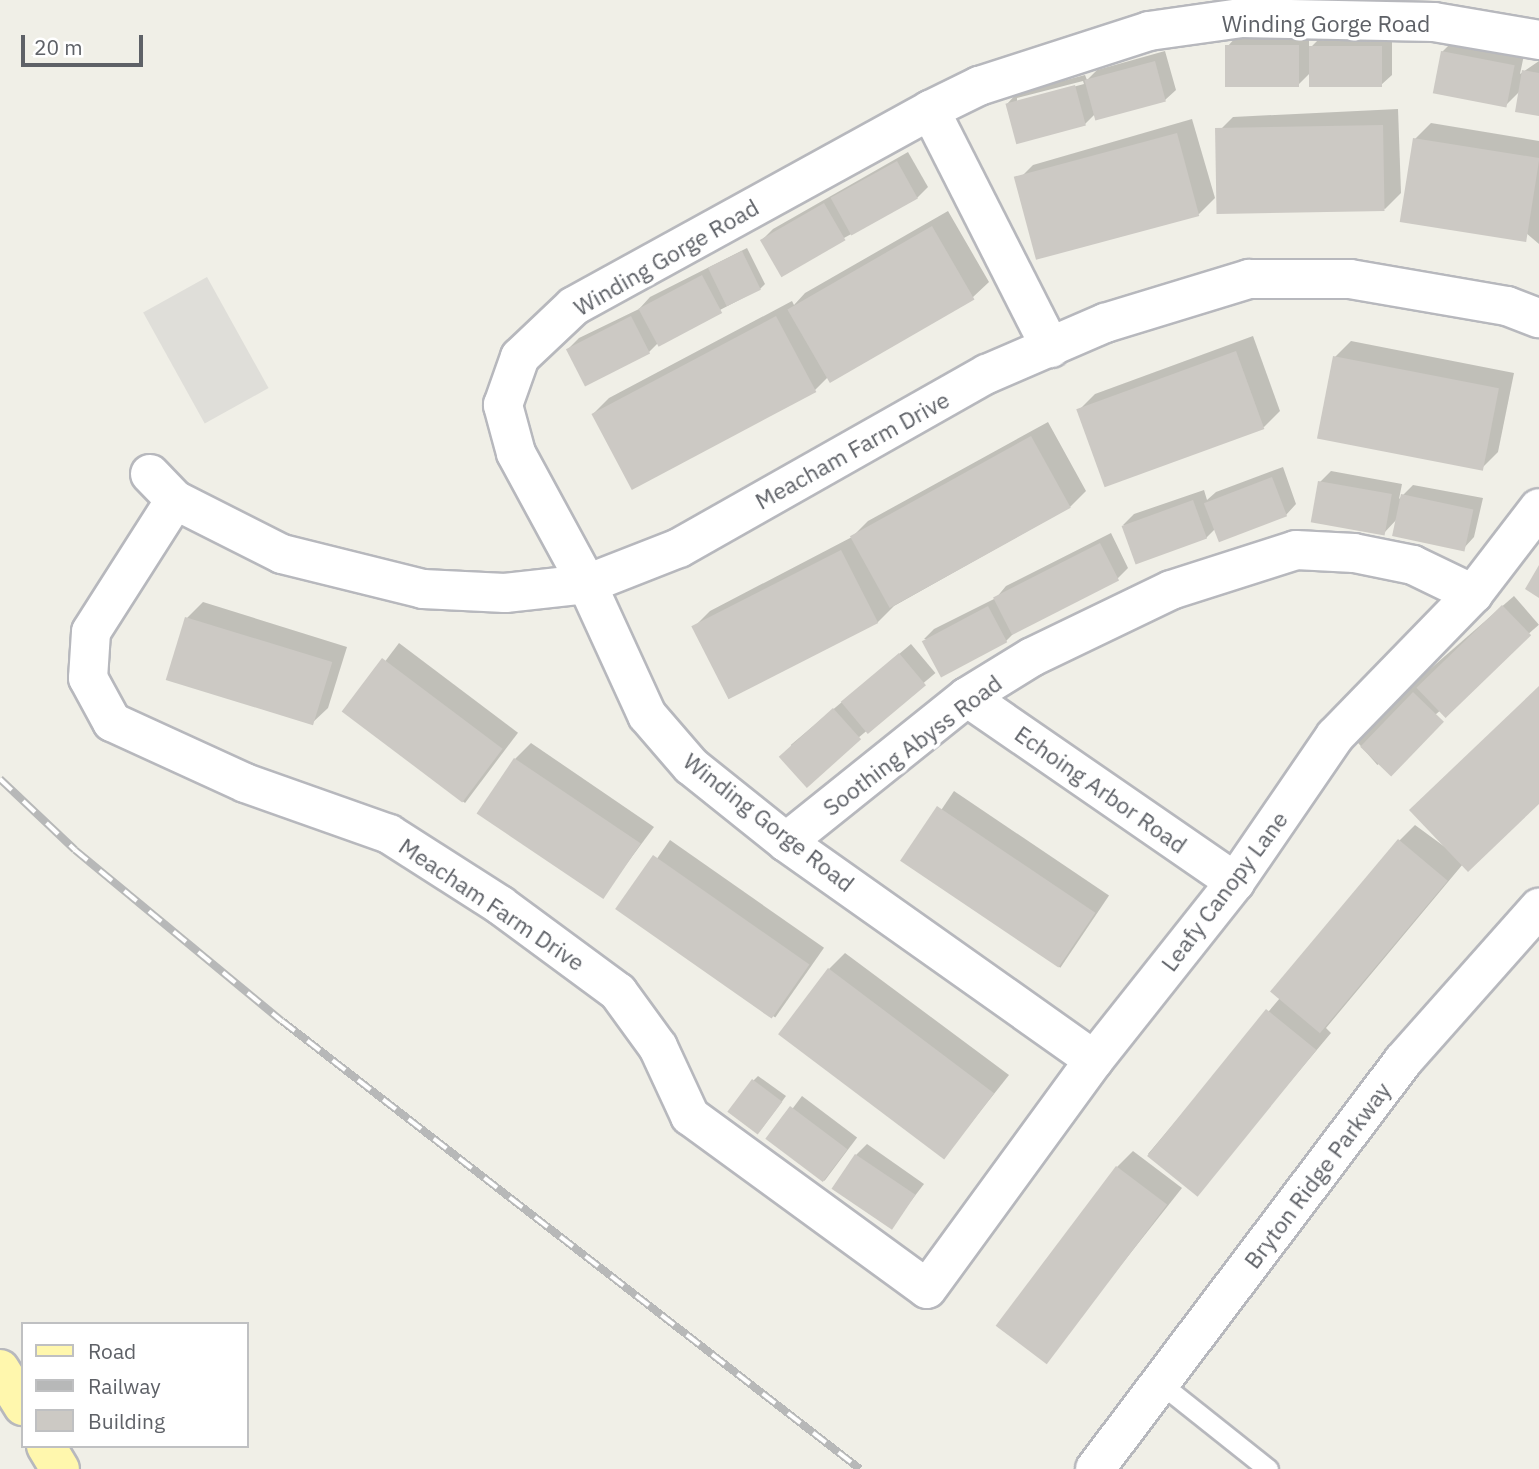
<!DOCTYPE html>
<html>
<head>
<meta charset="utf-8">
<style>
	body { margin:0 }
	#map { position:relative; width:1539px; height:1469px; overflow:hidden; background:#f0efe7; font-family:"IBM Plex Sans",sans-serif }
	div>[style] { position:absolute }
	.industrial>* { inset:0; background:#dfded9; transform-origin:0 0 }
	.shadow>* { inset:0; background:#0003; transform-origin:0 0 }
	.building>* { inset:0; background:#ccc9c4; transform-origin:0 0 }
	.roads { filter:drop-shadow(2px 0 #b7b8bd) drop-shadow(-2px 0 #b7b8bd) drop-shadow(0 2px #b7b8bd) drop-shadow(0 -2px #b7b8bd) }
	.service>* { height:19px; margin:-9.5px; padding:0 9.5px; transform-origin:9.5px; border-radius:9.5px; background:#fff }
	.minor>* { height:38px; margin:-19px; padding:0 19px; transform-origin:19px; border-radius:19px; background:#fff }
	.primary>* { height:38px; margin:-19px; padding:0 19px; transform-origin:19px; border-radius:19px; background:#fff7ad }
	.rail>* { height:8px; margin-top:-4px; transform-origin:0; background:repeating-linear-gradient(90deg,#fff 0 16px,#b7b8b8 0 32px); box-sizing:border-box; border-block:2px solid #b7b8b8 }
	span { translate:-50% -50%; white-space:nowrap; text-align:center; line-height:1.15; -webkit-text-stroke:7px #fff; paint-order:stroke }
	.street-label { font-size:23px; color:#5e6167 }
	.legend { position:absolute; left:21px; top:1322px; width:228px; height:126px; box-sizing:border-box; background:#fff; border:2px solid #bfc0c2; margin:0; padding:9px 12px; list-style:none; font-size:21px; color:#5e6167 }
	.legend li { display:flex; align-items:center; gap:14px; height:35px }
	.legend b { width:35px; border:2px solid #bfc0c2 }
	.scale { position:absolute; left:21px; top:35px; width:122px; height:32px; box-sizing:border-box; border:4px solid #5e6167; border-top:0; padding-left:9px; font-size:21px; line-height:24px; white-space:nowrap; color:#5e6167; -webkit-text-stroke:5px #fff; paint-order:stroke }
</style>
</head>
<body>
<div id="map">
	<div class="industrial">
		<div style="left:207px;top:277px;width:127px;height:73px;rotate:61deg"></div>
	</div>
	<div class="shadow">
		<div style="clip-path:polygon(1309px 35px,1309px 49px,1322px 36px,1392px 36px,1392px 75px,1381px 85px,1311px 72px,1298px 85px,1227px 47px,1237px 36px)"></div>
		<div style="clip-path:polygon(1453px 41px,1524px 55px,1520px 74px,1539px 61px,1539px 115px,1520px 91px,1505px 106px,1442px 52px)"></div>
		<div style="clip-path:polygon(evenodd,1165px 51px,1176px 90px,1165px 100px,1095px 114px,1085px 124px,1007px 104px,1017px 93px,1085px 75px,1087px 80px,1097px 70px,1165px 51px,1083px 81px,1084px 84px,1017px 102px,1017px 98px,1083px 81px)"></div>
		<div style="clip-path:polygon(1398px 109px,1401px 193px,1385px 209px,1217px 133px,1233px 117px)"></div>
		<div style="clip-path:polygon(1192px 119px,1215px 198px,1199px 214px,1017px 181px,1033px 165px)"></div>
		<div style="clip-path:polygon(1431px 123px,1539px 141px,1539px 244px,1415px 139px)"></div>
		<div style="clip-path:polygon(908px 152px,928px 187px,917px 198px,844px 238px,762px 240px,773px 229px)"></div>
		<div style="clip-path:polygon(948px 211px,989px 282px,972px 298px,828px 377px,815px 390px,593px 414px,609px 398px,792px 301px,794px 305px,805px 293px)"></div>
		<div style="clip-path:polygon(747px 248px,765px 284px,760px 289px,659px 342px,649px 352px,568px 349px,579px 338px,639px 309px,650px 297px)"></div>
		<div style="clip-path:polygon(1253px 336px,1280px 411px,1264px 427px,1079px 410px,1095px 394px)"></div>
		<div style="clip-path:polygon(1351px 341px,1514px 373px,1498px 452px,1482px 468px,1335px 357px)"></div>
		<div style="clip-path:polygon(1048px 422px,1086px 491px,1070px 507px,894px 606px,878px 622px,694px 627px,710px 611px,852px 537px,868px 521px)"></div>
		<div style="clip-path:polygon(1283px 467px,1296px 504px,1286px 515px,1215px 529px,1206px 538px,1123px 525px,1134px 514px,1204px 490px,1207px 500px,1216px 492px)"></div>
		<div style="clip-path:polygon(1331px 471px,1402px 484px,1399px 499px,1413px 485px,1483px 498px,1474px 537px,1464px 548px,1398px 518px,1384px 533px,1320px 482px)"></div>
		<div style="clip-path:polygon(1111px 533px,1128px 568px,1118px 578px,1018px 629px,1006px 641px,924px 639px,934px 629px,996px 598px,1006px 586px)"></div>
		<div style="left:1514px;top:596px;width:38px;height:214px;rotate:49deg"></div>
		<div style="clip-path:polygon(203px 602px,347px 647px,328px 708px,311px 724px,187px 618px)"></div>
		<div style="left:399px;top:643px;width:149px;height:88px;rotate:37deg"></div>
		<div style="left:911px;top:644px;width:38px;height:157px;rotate:50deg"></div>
		<div style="clip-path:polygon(1539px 687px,1539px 802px,1463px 864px,1326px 1028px,1331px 1033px,1196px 1194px,1148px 1154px,1280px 998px,1399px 841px,1415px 825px,1449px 850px)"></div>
		<div style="clip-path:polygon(531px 743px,654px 827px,602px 897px,515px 759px)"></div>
		<div style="left:954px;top:791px;width:187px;height:87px;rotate:34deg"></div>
		<div style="left:670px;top:840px;width:188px;height:85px;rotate:35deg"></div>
		<div style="clip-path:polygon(845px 953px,1009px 1075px,944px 1157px,829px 969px)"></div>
		<div style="clip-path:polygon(758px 1076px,786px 1096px,763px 1127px,753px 1081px)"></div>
		<div style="left:802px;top:1096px;width:69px;height:54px;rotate:37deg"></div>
		<div style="clip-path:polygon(867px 1144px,924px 1184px,891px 1227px,856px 1155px)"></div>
		<div style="clip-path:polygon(1133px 1151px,1182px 1188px,1045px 1361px,1117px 1167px)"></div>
	</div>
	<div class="building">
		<div style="left:1299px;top:45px;width:42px;height:74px;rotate:90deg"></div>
		<div style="left:1309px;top:46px;width:73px;height:41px"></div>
		<div style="left:1441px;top:51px;width:75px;height:43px;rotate:11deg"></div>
		<div style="left:1155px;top:61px;width:42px;height:73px;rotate:75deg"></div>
		<div style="clip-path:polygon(1522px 70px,1539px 73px,1539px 116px,1515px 112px)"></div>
		<div style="left:1075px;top:85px;width:42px;height:72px;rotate:75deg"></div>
		<div style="left:1383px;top:125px;width:86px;height:168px;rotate:89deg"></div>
		<div style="left:1177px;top:133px;width:86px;height:169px;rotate:75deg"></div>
		<div style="left:1413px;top:138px;width:128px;height:85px;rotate:9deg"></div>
		<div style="left:897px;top:161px;width:43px;height:76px;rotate:61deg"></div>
		<div style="left:824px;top:203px;width:43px;height:74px;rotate:60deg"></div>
		<div style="left:932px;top:226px;width:85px;height:167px;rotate:60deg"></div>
		<div style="left:742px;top:251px;width:43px;height:38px;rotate:64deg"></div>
		<div style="left:702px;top:275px;width:43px;height:72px;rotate:62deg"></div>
		<div style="left:631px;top:316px;width:42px;height:73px;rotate:63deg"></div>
		<div style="left:776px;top:316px;width:86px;height:209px;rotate:62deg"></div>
		<div style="left:1236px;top:351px;width:83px;height:170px;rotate:70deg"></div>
		<div style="left:1333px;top:356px;width:169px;height:84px;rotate:11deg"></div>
		<div style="left:1031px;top:436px;width:82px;height:207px;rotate:61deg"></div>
		<div style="left:1272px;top:477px;width:42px;height:73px;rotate:69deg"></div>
		<div style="left:1318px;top:481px;width:75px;height:42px;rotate:10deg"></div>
		<div style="left:1401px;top:494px;width:74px;height:43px;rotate:12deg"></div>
		<div style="left:1193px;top:500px;width:41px;height:76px;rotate:70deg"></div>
		<div style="left:1100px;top:543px;width:42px;height:120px;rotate:63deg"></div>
		<div style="left:841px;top:550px;width:82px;height:168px;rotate:63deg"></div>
		<div style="clip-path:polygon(1539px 565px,1539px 598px,1525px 589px)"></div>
		<div style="left:1502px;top:605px;width:42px;height:119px;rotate:46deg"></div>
		<div style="left:988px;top:606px;width:41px;height:75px;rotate:62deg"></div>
		<div style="left:185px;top:617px;width:154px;height:66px;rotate:17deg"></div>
		<div style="left:899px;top:653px;width:42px;height:76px;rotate:50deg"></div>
		<div style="left:382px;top:658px;width:151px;height:67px;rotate:37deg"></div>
		<div style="clip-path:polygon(1539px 686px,1539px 804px,1468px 872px,1409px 810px)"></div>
		<div style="left:1413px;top:692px;width:43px;height:76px;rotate:44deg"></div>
		<div style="left:833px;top:708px;width:42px;height:73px;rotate:48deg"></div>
		<div style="left:514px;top:758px;width:153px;height:67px;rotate:34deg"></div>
		<div style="left:937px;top:806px;width:191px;height:66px;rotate:34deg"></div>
		<div style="left:1398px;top:839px;width:65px;height:199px;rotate:40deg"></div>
		<div style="left:653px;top:855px;width:191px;height:66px;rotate:35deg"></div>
		<div style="left:828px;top:968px;width:208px;height:83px;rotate:37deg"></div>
		<div style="left:1266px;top:1009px;width:65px;height:189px;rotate:39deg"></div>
		<div style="left:752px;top:1079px;width:38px;height:41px;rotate:37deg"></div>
		<div style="left:790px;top:1106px;width:72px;height:41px;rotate:37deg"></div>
		<div style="left:855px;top:1154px;width:73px;height:42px;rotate:34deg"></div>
		<div style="left:1116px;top:1166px;width:64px;height:200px;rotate:37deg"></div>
	</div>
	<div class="roads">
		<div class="service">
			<div style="left:1160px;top:1383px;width:138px;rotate:38.5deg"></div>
		</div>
		<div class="minor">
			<div style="left:930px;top:110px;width:267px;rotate:63.1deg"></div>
			<div style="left:150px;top:474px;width:36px;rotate:46deg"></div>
			<div style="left:175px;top:500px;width:120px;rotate:26.8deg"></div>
			<div style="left:282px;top:554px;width:145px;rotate:13.9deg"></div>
			<div style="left:423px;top:589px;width:82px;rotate:2.8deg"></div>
			<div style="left:505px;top:593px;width:82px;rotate:-6.3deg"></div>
			<div style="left:587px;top:584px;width:99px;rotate:-21.4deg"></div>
			<div style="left:679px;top:548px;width:354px;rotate:-29.5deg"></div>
			<div style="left:987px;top:374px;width:129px;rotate:-23.4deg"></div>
			<div style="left:1105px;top:323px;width:151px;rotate:-17deg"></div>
			<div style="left:1249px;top:279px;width:101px"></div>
			<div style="left:1350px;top:279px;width:159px;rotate:9.8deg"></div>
			<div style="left:1507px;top:306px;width:34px;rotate:21deg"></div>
			<div style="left:175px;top:500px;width:156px;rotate:122.5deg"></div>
			<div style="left:91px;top:632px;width:46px;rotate:93.7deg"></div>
			<div style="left:88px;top:678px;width:50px;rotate:61.4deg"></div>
			<div style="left:112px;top:722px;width:146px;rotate:24.6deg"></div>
			<div style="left:245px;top:783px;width:153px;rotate:19.5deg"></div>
			<div style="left:389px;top:834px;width:132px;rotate:32.6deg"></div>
			<div style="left:500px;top:905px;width:147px;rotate:36.4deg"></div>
			<div style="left:618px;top:992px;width:68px;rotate:54deg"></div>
			<div style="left:658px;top:1047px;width:76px;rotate:65.1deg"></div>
			<div style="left:690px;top:1116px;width:293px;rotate:36.1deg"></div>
			<div style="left:927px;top:1289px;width:283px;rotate:-53.9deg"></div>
			<div style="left:1094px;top:1060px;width:227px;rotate:-51.6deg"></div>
			<div style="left:1235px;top:882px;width:177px;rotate:-55.6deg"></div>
			<div style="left:1335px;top:736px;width:198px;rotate:-45.8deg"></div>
			<div style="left:1473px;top:594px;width:108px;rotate:-52.5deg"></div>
			<div style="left:967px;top:697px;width:326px;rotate:34.6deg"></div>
			<div style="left:786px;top:842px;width:232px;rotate:-38.7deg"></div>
			<div style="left:967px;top:697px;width:76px;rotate:-31.6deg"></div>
			<div style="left:1032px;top:657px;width:154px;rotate:-25.7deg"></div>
			<div style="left:1171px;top:590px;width:131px;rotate:-17.7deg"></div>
			<div style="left:1296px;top:550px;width:58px;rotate:3deg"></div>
			<div style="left:1354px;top:553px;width:60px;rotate:11.5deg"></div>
			<div style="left:1413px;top:565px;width:67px;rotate:25.8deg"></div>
			<div style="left:1094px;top:1060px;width:377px;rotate:-144.7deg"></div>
			<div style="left:786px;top:842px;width:122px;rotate:-141.3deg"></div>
			<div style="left:691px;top:766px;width:67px;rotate:-130.8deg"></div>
			<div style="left:647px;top:715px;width:144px;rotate:-114.6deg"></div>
			<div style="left:587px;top:584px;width:149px;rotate:-118.5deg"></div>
			<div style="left:516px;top:453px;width:50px;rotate:-105.2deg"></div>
			<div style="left:503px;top:405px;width:51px;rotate:-70.5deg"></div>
			<div style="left:520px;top:357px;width:74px;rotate:-43.4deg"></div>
			<div style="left:574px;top:306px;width:406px;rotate:-28.8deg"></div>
			<div style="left:930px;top:110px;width:55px;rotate:-26.1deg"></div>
			<div style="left:979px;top:86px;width:179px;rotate:-17.9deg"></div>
			<div style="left:1149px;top:31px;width:94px;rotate:-8deg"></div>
			<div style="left:1242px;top:18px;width:192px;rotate:1.2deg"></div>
			<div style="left:1434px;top:22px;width:107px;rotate:9.7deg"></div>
			<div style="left:1095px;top:1469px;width:511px;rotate:-52.95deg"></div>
			<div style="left:1403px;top:1061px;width:205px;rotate:-48.4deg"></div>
		</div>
		<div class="primary">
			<div style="left:0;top:1369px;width:44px;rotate:58.1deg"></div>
			<div style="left:46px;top:1446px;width:27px;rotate:59deg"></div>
		</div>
	</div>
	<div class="rail">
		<div style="left:0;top:779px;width:103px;rotate:43.4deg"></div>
		<div style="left:75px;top:850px;width:268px;rotate:39.6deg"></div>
		<div style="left:282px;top:1021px;width:731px;rotate:37.78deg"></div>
	</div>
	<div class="street-label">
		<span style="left:1326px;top:23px">Winding Gorge Road</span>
		<span style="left:666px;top:257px;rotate:-30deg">Winding Gorge Road</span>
		<span style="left:852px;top:450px;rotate:-29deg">Meacham Farm Drive</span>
		<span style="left:912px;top:745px;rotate:-37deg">Soothing Abyss Road</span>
		<span style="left:1101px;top:789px;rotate:35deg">Echoing Arbor Road</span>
		<span style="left:769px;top:822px;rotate:38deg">Winding Gorge Road</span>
		<span style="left:1224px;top:891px;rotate:-53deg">Leafy Canopy Lane</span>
		<span style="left:492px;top:904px;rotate:34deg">Meacham Farm Drive</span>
		<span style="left:1317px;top:1175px;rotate:-53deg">Bryton Ridge Parkway</span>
	</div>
	<ul class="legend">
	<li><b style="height:9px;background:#fff7ad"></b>Road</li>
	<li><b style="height:9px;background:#b7b8b8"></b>Railway</li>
	<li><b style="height:19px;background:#ccc9c4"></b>Building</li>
	</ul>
	<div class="scale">20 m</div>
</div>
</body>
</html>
